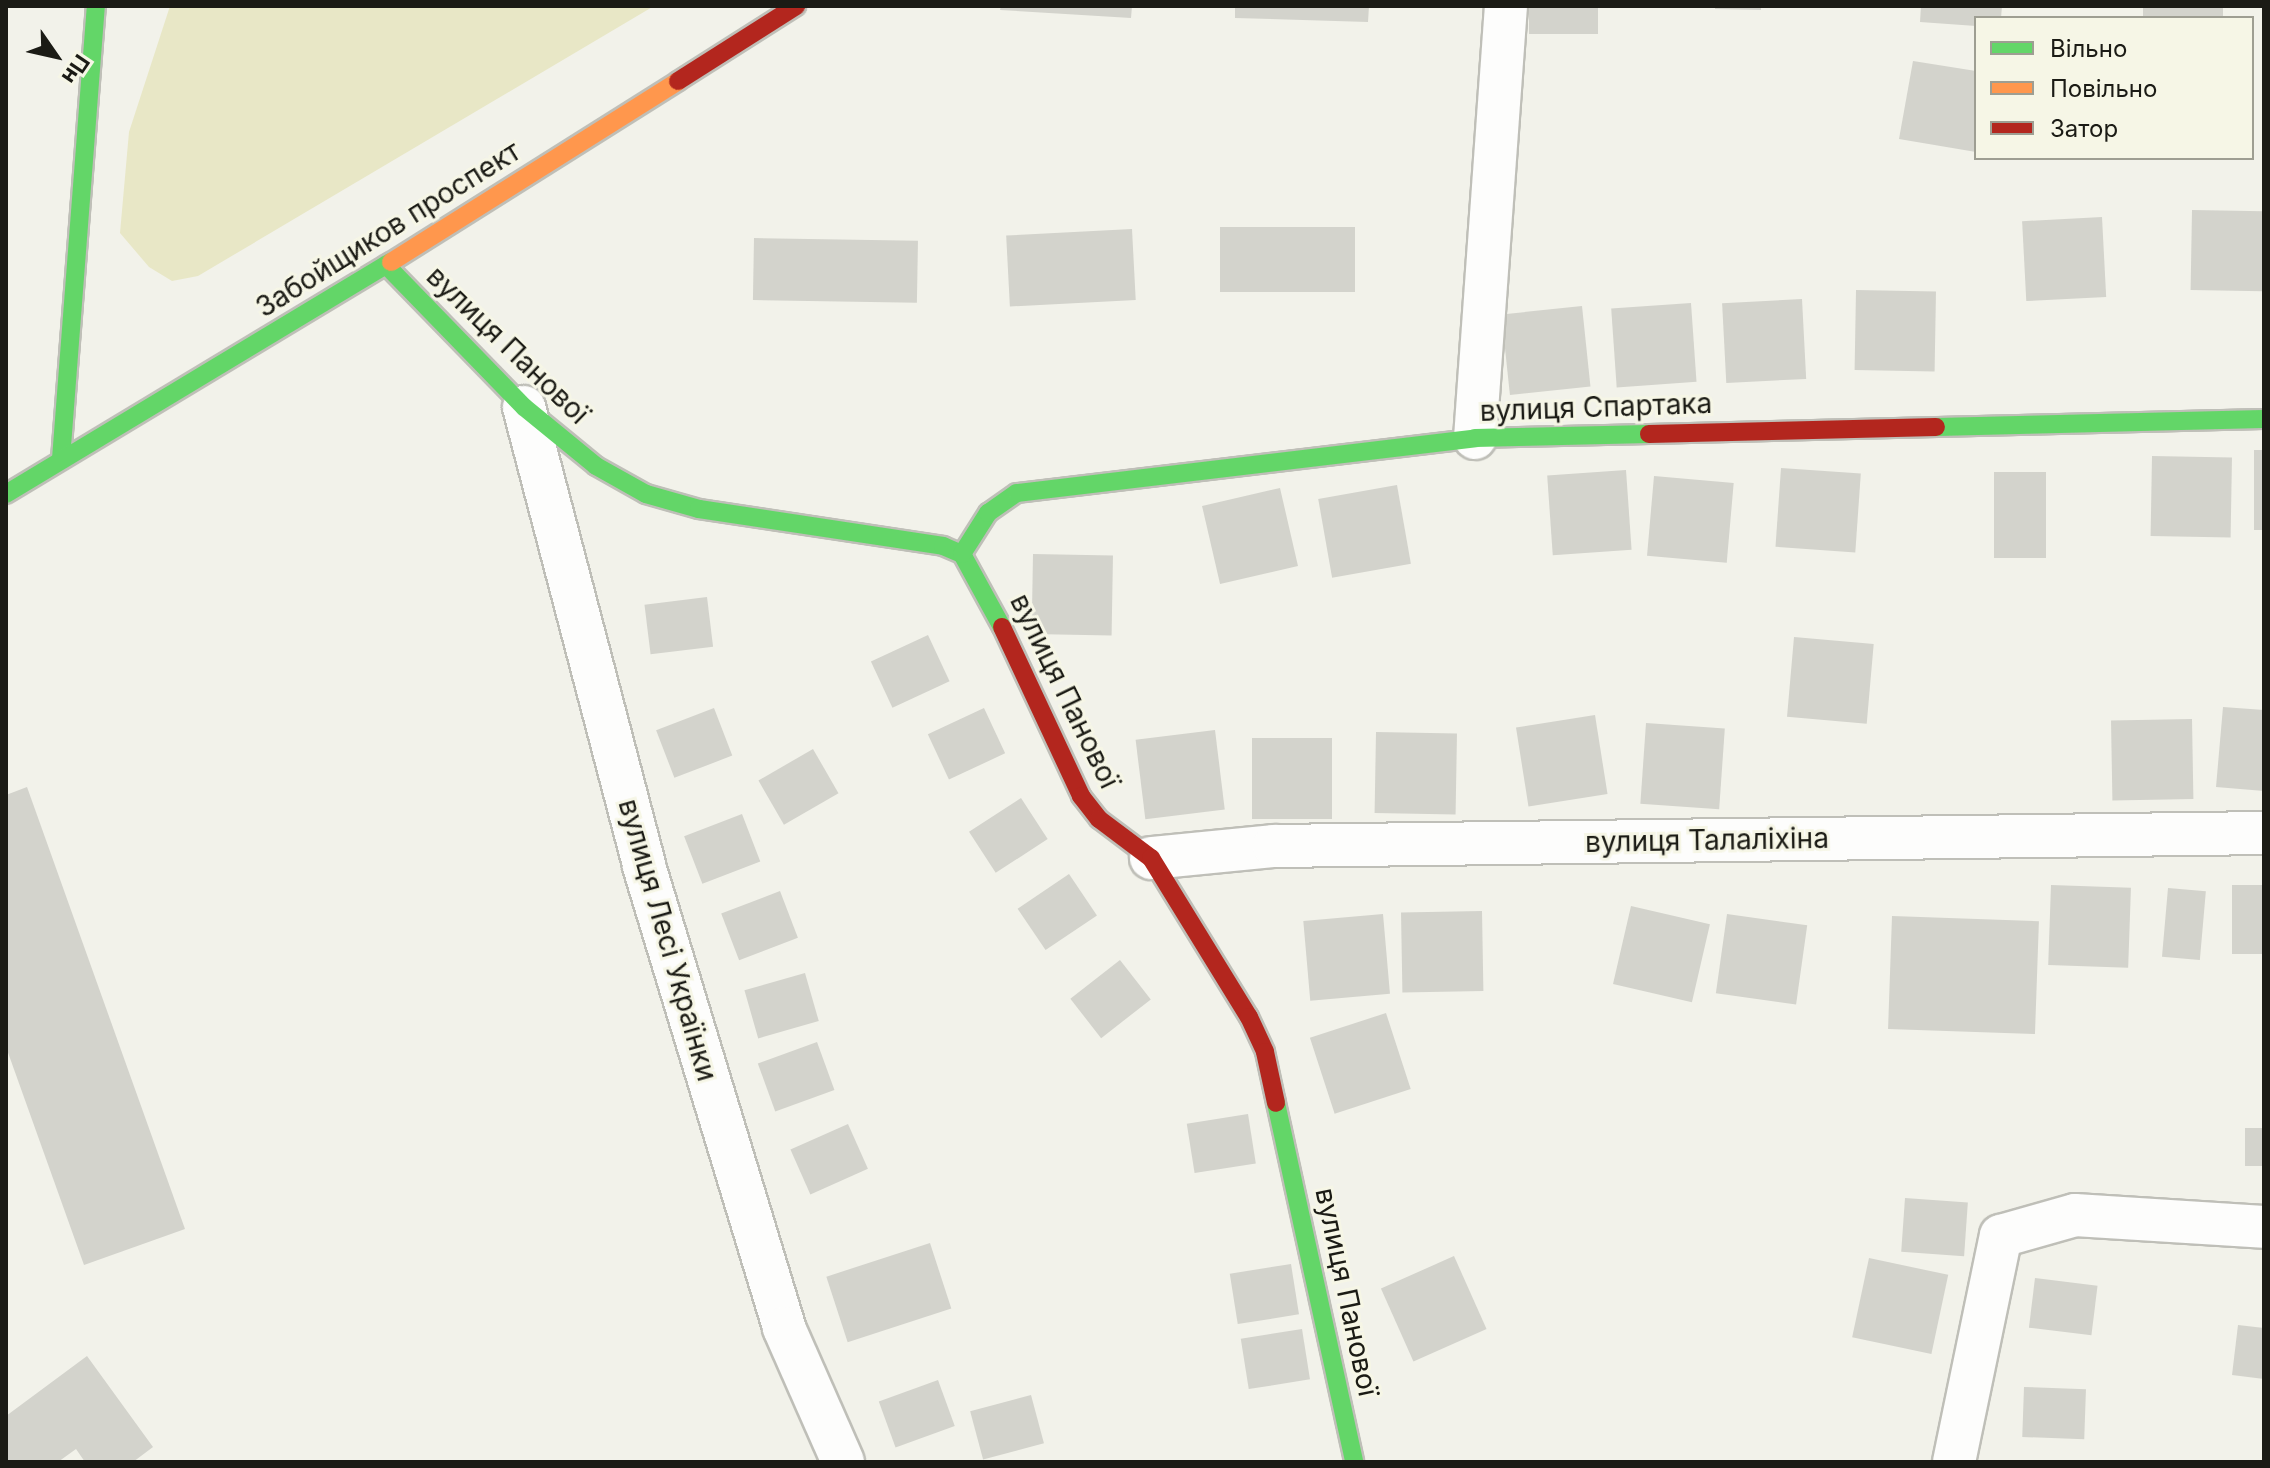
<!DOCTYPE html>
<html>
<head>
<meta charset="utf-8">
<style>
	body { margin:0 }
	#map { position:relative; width:2270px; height:1468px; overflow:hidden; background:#f2f2ea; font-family:Inter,sans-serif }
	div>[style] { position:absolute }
	.green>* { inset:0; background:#e8e7c6 }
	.building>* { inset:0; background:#d3d3cc; transform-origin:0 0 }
	.roads { filter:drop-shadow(2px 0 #bfbfb8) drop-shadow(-2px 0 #bfbfb8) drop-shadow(0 2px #bfbfb8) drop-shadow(0 -2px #bfbfb8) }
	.street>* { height:42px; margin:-21px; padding:0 21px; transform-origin:21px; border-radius:21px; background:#fdfdfc }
	.fast>* { height:18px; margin:-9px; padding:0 9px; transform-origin:9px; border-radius:9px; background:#63d668 }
	.slow>* { height:18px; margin:-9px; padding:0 9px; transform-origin:9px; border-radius:9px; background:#ff974d }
	.jam>* { height:18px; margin:-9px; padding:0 9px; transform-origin:9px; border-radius:9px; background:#b3261e }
	span { translate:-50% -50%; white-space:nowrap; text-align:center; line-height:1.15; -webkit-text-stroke:6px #f6f6e6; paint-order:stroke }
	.street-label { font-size:28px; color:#1b1b15 }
	.frame { position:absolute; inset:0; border:8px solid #1b1b15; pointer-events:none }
	.legend { position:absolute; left:1974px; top:16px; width:280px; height:144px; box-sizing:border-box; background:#f6f6e6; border:2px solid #9e9e92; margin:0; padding:10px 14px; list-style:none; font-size:24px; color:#1b1b15 }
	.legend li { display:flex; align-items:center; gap:16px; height:40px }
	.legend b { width:40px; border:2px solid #9e9e92 }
	.north { position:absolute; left:16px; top:16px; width:80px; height:80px; -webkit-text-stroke:6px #f6f6e6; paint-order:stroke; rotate:124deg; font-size:22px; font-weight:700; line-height:32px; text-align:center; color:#1b1b15 }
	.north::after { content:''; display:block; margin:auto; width:28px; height:36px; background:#1b1b15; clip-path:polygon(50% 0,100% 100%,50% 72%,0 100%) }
</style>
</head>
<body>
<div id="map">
	<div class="green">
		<div style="clip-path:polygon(170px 6px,654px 6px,198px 276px,172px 281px,149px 267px,120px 233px,129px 132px)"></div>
	</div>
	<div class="building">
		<div style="clip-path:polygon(1001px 6px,1132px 6px,1131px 18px,1000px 10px)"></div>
		<div style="clip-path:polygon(1235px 6px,1369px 6px,1368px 22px,1235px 18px)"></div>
		<div style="left:1529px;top:6px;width:69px;height:28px"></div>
		<div style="clip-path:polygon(1715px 6px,1761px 6px,1761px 10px,1715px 9px)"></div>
		<div style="clip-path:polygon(1921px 6px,2002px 6px,2001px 18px,1976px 18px,1976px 26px,1920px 22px)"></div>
		<div style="left:2143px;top:6px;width:80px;height:12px"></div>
		<div style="clip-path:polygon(1913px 61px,1976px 71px,1976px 152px,1899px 139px)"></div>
		<div style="left:2192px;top:210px;width:72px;height:80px;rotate:1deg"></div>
		<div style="left:2102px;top:217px;width:80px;height:80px;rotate:87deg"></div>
		<div style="left:1355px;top:227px;width:65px;height:135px;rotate:90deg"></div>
		<div style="left:1132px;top:229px;width:71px;height:126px;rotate:87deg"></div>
		<div style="left:754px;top:238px;width:164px;height:62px;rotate:1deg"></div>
		<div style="left:1856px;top:290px;width:80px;height:80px;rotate:1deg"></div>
		<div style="left:1802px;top:299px;width:80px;height:80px;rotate:87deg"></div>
		<div style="left:1691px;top:303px;width:79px;height:80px;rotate:86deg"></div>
		<div style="left:1582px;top:306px;width:81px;height:81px;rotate:84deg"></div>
		<div style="left:2254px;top:450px;width:10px;height:80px"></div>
		<div style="left:2152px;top:456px;width:80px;height:80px;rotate:1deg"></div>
		<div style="left:1781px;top:468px;width:80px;height:79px;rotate:4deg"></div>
		<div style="left:1626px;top:470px;width:80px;height:79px;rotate:86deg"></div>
		<div style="left:2046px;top:472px;width:86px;height:52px;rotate:90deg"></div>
		<div style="left:1654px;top:476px;width:80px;height:80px;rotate:5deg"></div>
		<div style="left:1397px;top:485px;width:80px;height:80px;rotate:80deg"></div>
		<div style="left:1280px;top:488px;width:80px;height:80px;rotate:77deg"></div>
		<div style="left:1033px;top:554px;width:80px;height:80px;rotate:1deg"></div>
		<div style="left:707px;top:597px;width:50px;height:63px;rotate:83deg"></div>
		<div style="left:928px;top:635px;width:51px;height:63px;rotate:65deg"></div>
		<div style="left:1794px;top:637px;width:80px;height:80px;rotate:5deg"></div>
		<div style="clip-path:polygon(2223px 707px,2264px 710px,2264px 791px,2216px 787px)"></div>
		<div style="left:714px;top:708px;width:51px;height:62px;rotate:69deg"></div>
		<div style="left:984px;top:708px;width:50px;height:62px;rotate:65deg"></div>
		<div style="left:1595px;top:715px;width:80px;height:80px;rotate:81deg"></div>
		<div style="left:2192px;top:719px;width:80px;height:81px;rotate:89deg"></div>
		<div style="left:1646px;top:723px;width:79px;height:81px;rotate:4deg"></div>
		<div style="left:1215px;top:730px;width:80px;height:80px;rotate:83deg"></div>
		<div style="left:1376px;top:732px;width:81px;height:81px;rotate:1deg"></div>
		<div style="left:1332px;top:738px;width:81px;height:80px;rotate:90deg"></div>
		<div style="left:813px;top:749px;width:51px;height:63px;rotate:60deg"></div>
		<div style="clip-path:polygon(27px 787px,185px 1229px,84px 1265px,6px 1047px,6px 795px)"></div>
		<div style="left:1021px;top:798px;width:49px;height:62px;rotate:57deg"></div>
		<div style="left:742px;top:814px;width:51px;height:62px;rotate:69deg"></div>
		<div style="left:1069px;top:874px;width:50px;height:62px;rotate:56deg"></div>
		<div style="left:2051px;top:885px;width:80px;height:80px;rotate:2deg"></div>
		<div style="left:2264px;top:885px;width:69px;height:32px;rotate:90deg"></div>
		<div style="left:2168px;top:888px;width:38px;height:69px;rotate:5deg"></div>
		<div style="left:780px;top:891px;width:50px;height:63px;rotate:69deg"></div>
		<div style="left:1631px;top:906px;width:81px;height:80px;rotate:13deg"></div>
		<div style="left:1482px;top:911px;width:80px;height:81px;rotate:89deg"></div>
		<div style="left:1383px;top:914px;width:80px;height:80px;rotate:85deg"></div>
		<div style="left:1727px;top:914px;width:81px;height:80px;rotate:8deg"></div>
		<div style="left:1892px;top:916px;width:147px;height:113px;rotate:2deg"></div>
		<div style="left:1120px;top:960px;width:50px;height:63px;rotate:52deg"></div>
		<div style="left:805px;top:973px;width:50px;height:63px;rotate:74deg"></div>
		<div style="left:1386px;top:1013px;width:80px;height:80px;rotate:72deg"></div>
		<div style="left:817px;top:1042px;width:51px;height:63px;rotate:70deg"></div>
		<div style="left:1248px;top:1114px;width:50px;height:62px;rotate:81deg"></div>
		<div style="left:848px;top:1124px;width:49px;height:63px;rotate:66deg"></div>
		<div style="left:2245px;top:1128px;width:19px;height:38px"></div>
		<div style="left:1905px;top:1198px;width:63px;height:54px;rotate:4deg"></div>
		<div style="left:930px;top:1243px;width:69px;height:109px;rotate:72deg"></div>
		<div style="left:1454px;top:1256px;width:80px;height:80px;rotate:66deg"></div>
		<div style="left:1869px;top:1258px;width:81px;height:81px;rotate:12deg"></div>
		<div style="left:1291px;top:1264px;width:51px;height:62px;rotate:81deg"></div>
		<div style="left:2035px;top:1278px;width:63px;height:50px;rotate:7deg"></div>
		<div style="clip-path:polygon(2238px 1325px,2264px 1328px,2264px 1379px,2232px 1375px)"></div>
		<div style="left:1302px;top:1329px;width:51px;height:62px;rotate:81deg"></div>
		<div style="clip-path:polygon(87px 1356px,153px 1447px,133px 1462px,85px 1462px,76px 1449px,58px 1462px,6px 1462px,6px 1416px)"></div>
		<div style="left:938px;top:1380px;width:49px;height:63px;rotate:70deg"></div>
		<div style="left:2024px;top:1387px;width:62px;height:50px;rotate:2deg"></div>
		<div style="left:1031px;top:1395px;width:50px;height:63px;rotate:75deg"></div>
	</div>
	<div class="roads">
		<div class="street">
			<div style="left:524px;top:407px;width:474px;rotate:75.3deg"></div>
			<div style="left:644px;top:866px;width:483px;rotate:73.1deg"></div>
			<div style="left:784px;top:1328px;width:146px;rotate:66.2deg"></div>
			<div style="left:1475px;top:438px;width:433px;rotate:-85.9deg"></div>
			<div style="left:1151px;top:858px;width:124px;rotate:-5.6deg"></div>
			<div style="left:1274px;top:846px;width:990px;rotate:-0.75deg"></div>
			<div style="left:1954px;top:1462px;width:231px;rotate:-78.3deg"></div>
			<div style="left:2001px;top:1236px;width:77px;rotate:-15.8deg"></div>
			<div style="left:2075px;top:1215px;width:189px;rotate:3.6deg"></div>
		</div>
		<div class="fast">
			<div style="left:386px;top:265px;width:198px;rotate:45.8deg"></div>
			<div style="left:524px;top:407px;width:93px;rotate:39.3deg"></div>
			<div style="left:596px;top:466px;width:57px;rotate:29.2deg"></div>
			<div style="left:646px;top:494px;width:55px;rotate:15.8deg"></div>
			<div style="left:699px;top:509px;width:247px;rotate:8.6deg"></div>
			<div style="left:943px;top:546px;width:21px;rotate:23deg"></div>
			<div style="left:962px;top:554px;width:83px;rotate:61.3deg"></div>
			<div style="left:1936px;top:427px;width:328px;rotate:-1.4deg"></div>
			<div style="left:61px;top:459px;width:454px;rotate:-85.6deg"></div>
			<div style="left:6px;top:494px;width:449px;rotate:-31.1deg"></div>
			<div style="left:962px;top:554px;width:49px;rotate:-57.6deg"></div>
			<div style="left:988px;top:513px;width:35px;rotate:-35deg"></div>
			<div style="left:1017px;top:493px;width:461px;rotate:-6.8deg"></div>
			<div style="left:1475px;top:438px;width:174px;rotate:-1.3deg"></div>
			<div style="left:1276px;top:1103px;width:367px;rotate:77.7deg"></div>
		</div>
		<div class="slow">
			<div style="left:391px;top:262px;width:339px;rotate:-32.2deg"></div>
		</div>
		<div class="jam">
			<div style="left:678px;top:81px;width:140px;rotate:-32.4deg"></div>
			<div style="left:1649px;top:434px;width:287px;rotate:-1.4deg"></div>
			<div style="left:1002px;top:627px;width:187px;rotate:64.9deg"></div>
			<div style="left:1081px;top:796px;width:29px;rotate:52deg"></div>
			<div style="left:1099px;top:819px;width:65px;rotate:36.9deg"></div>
			<div style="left:1151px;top:858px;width:187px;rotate:58.4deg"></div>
			<div style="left:1249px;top:1017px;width:38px;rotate:65deg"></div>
			<div style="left:1265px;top:1052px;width:52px;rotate:77.8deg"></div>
		</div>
	</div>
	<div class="street-label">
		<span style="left:388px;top:229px;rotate:-32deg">Забойщиков проспект</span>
		<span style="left:508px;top:345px;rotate:44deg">вулиця Панової</span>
		<span style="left:1596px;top:407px;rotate:-2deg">вулиця Спартака</span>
		<span style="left:1065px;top:691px;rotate:64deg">вулиця Панової</span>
		<span style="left:1707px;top:840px;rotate:-1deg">вулиця Талаліхіна</span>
		<span style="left:668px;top:940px;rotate:74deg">вулиця Лесі Українки</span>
		<span style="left:1347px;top:1292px;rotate:78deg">вулиця Панової</span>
	</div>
	<div class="frame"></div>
	<ul class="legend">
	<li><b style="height:10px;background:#63d668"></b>Вільно</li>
	<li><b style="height:10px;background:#ff974d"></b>Повільно</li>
	<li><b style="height:10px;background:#b3261e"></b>Затор</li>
	</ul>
	<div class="north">Пн</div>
</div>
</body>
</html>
